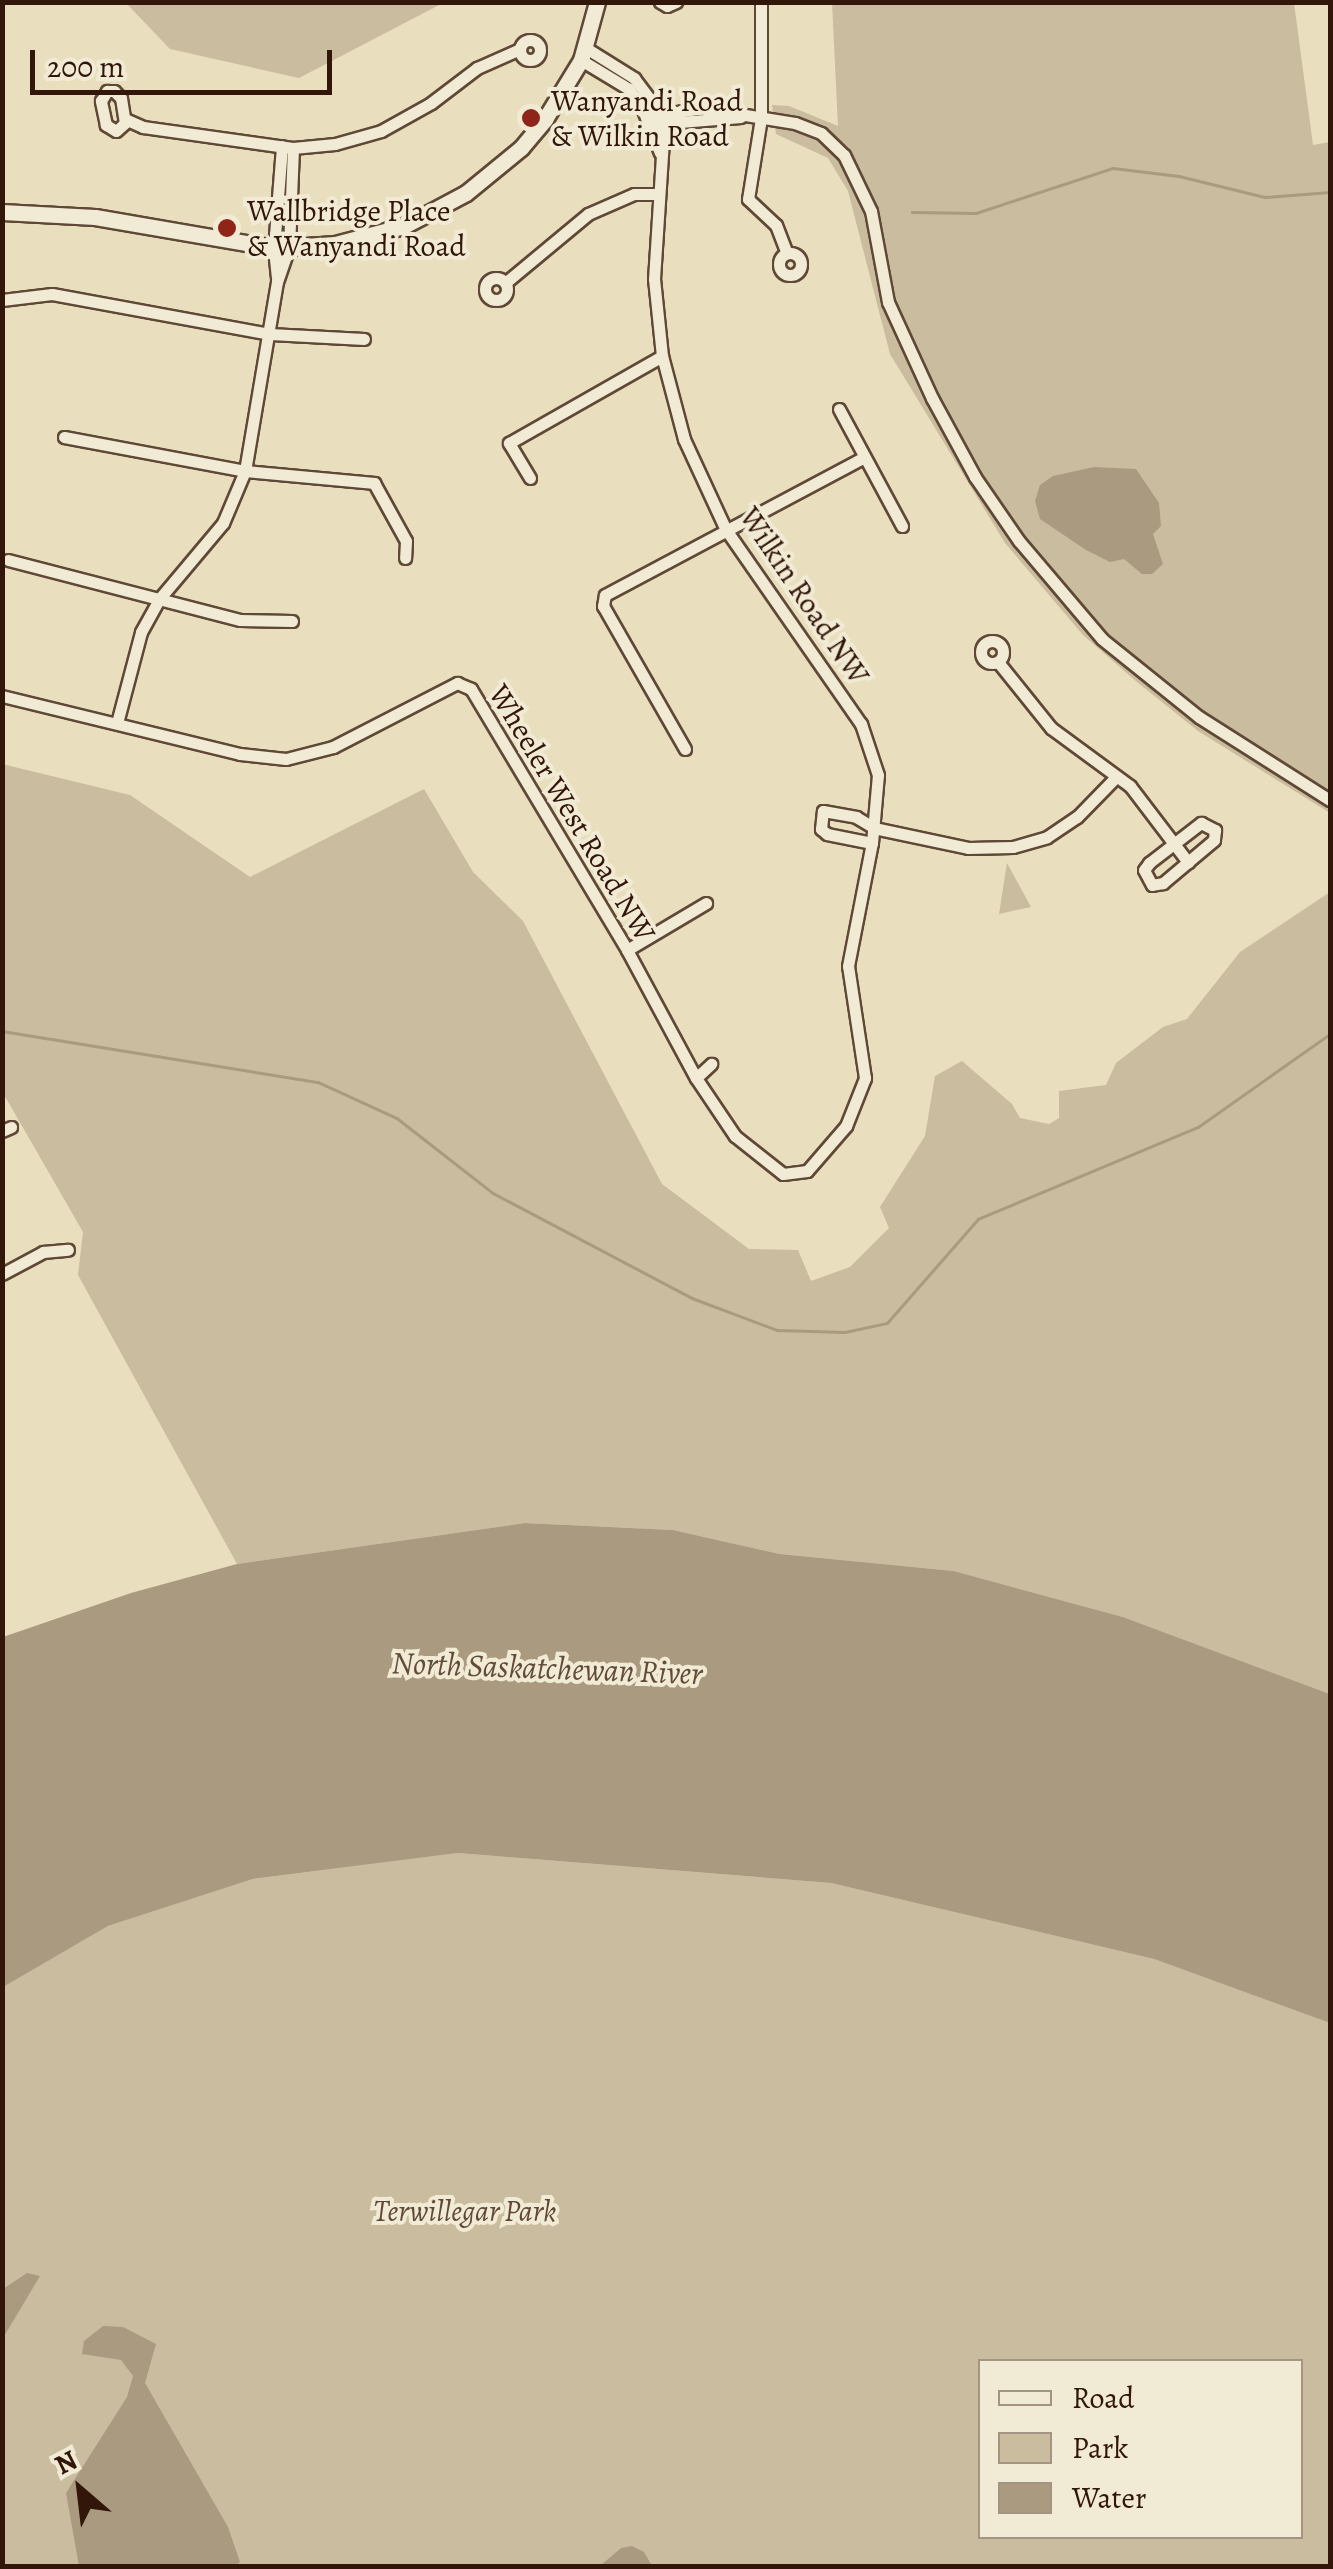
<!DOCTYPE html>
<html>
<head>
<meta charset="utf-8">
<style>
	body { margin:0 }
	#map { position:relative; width:1333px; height:2569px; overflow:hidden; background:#e9debd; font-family:Alegreya,serif }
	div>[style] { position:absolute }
	.green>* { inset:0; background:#cabc9e }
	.water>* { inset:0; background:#aa9a80 }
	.stream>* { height:2.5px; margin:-1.25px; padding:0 1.25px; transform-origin:1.25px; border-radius:1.25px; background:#aa9a80 }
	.roads { filter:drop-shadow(2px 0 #5f4836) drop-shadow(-2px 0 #5f4836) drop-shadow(0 2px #5f4836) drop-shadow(0 -2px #5f4836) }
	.street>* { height:11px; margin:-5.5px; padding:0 5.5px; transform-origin:5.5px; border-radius:5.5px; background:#f1ead4 }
	.street>.ring { margin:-5.5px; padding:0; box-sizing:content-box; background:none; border:11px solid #f1ead4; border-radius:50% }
	.secondary>* { height:15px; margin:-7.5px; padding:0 7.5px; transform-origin:7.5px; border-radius:7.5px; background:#f1ead4 }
	.dots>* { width:28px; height:28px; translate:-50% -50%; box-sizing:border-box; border:5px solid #f1ead4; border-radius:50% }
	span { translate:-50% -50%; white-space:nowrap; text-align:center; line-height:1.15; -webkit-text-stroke:8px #f1ead4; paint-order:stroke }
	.poi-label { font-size:30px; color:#311609 }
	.left { translate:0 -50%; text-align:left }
	.street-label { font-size:30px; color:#311609 }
	.park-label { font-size:30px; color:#5f4836; font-style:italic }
	.water-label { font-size:32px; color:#614b39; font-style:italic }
	.frame { position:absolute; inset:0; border:5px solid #311609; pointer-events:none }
	.legend { position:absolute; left:978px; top:2359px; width:325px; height:180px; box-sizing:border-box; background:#f1ead4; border:2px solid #a49583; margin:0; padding:12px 18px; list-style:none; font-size:30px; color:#311609 }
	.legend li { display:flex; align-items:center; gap:20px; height:50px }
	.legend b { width:50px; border:2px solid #a49583 }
	.north { position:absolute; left:30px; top:2439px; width:100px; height:100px; -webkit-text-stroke:8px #f1ead4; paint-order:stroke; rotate:332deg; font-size:28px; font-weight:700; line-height:40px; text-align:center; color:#311609 }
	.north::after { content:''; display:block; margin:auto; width:35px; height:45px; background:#311609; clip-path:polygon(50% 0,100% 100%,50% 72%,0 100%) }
	.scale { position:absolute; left:30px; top:50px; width:302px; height:45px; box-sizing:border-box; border:5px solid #311609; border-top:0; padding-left:12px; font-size:30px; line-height:35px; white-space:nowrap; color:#311609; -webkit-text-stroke:8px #f1ead4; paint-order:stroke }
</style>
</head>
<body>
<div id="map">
	<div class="green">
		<div style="clip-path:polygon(126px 3px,443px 3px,299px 78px,170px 49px)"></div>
		<div style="clip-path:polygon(832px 3px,1294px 3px,1313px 145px,1330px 142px,1330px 813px,1198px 731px,1137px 682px,1083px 635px,1005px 543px,890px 354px,848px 191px,828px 158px,776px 134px,772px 105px,789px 106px,838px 126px)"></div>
		<div style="clip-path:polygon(2px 764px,130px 795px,250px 877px,424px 789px,473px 872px,523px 921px,662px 1184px,749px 1249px,798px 1250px,811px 1281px,850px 1267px,889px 1228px,880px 1207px,925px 1136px,935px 1076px,962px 1061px,1012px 1104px,1020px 1118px,1049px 1124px,1059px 1118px,1059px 1091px,1106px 1085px,1116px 1063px,1163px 1027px,1187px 1019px,1240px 952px,1330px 892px,1330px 1694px,1123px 1617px,954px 1571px,780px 1554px,673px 1530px,525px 1523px,237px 1564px,78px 1275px,83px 1232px,3px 1093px)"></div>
		<div style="clip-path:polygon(1007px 863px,1031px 907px,999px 914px)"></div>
		<div style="clip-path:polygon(evenodd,458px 1853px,831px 1883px,1154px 1959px,1330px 2023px,1330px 2566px,3px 2566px,2px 1987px,108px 1926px,253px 1879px,458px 1853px,981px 2362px,1300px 2362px,1300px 2536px,981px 2536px,981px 2362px)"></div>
	</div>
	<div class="water">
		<div style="clip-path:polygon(1094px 467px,1136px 469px,1159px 503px,1161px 526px,1153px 534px,1163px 564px,1152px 574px,1142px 574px,1124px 559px,1110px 562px,1086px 550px,1040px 519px,1035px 501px,1040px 485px,1053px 476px)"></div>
		<div style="clip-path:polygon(525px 1523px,673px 1530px,780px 1554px,954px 1571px,1123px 1617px,1330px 1694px,1330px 2023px,1154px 1959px,831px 1883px,458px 1853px,253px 1879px,108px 1926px,3px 1987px,3px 1637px,131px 1593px,237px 1564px)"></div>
		<div style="clip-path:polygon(27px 2273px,40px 2276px,3px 2338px,3px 2289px)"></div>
		<div style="clip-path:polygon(103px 2326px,123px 2327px,156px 2344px,145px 2383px,228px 2527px,240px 2562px,235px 2566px,79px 2566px,66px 2493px,127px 2397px,133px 2376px,121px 2360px,82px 2354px,84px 2341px)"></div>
		<div style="clip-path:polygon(632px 2546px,644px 2552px,652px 2566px,600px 2566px,621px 2548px)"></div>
	</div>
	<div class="stream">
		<div style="left:912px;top:212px;width:64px;rotate:0.9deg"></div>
		<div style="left:976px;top:213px;width:144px;rotate:-18.2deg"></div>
		<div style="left:1113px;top:168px;width:66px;rotate:6.9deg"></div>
		<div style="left:1179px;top:176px;width:89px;rotate:13.7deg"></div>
		<div style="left:1265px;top:197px;width:65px;rotate:-4.4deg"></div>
		<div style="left:2px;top:1031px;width:320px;rotate:9.2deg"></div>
		<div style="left:318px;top:1082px;width:87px;rotate:24.5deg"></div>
		<div style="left:397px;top:1118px;width:122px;rotate:38deg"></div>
		<div style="left:493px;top:1193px;width:225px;rotate:27.8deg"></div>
		<div style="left:692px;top:1298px;width:91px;rotate:20.6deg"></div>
		<div style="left:777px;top:1330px;width:68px;rotate:1.7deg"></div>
		<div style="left:845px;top:1332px;width:43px;rotate:-12.1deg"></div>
		<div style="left:887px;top:1323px;width:138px;rotate:-48.8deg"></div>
		<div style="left:978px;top:1219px;width:238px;rotate:-22.7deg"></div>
		<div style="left:1198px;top:1127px;width:161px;rotate:-35.2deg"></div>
	</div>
	<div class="roads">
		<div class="street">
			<div style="left:660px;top:2px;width:8px;rotate:30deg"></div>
			<div style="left:667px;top:6px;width:10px;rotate:-24deg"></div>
			<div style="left:761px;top:2px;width:116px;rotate:90deg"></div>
			<div style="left:761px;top:118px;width:82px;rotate:99.1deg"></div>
			<div style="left:748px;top:199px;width:38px;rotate:43deg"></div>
			<div style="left:776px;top:225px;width:30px;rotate:69deg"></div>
			<div class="ring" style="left:520px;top:40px;width:9px;height:9px"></div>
			<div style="left:581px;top:60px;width:56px;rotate:31.1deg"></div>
			<div style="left:629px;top:89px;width:25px;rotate:56deg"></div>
			<div style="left:643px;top:110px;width:46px;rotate:68.4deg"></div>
			<div style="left:107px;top:91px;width:7px"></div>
			<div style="left:114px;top:91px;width:10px;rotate:45deg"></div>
			<div style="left:121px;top:98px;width:25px;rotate:81deg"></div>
			<div style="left:125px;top:123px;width:12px;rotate:138deg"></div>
			<div style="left:116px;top:131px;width:12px;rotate:-149deg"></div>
			<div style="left:106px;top:125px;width:25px;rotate:-102deg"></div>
			<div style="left:101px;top:101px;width:12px;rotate:-59deg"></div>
			<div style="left:646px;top:117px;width:57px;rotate:-9.1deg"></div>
			<div style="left:702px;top:108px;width:94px;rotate:9.2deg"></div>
			<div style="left:795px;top:123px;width:28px;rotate:21deg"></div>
			<div style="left:821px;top:133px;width:32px;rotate:44deg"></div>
			<div style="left:844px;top:155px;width:62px;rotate:64.3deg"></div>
			<div style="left:871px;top:211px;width:93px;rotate:79.4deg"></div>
			<div style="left:888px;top:302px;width:106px;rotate:65.4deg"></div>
			<div style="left:932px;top:398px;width:90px;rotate:61.4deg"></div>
			<div style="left:975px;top:477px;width:78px;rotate:55.5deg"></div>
			<div style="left:1019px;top:541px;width:128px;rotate:49.7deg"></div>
			<div style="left:1102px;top:639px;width:124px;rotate:38.8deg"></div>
			<div style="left:1199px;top:717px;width:155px;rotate:32.4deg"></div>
			<div style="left:125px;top:119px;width:20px;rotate:24deg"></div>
			<div style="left:143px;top:127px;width:151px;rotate:8deg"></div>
			<div style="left:293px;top:148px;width:42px;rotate:-5.4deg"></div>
			<div style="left:335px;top:144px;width:48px;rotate:-15.8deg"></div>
			<div style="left:381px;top:131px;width:57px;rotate:-29.2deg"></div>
			<div style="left:431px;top:103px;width:58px;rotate:-37.3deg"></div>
			<div style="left:477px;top:68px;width:47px;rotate:-23.8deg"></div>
			<div style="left:656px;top:124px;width:85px;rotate:-4.7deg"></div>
			<div class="ring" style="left:779px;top:253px;width:11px;height:11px"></div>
			<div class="ring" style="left:485px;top:278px;width:11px;height:11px"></div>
			<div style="left:277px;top:278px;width:30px;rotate:-96deg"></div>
			<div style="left:274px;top:248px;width:102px;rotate:-85.5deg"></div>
			<div style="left:505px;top:283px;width:108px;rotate:-39.7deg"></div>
			<div style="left:588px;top:214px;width:50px;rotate:-23.5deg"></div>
			<div style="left:634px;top:194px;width:24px"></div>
			<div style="left:2px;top:300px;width:50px;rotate:-6.8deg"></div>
			<div style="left:52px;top:294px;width:222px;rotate:10.4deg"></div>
			<div style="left:270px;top:334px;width:94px;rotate:3deg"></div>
			<div style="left:839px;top:409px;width:133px;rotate:61.7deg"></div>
			<div style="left:64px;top:437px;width:184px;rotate:10.6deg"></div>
			<div style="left:245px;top:471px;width:130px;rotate:5.3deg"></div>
			<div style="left:374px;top:483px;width:66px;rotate:61.1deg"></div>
			<div style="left:406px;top:541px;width:17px;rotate:93deg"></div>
			<div style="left:530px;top:478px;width:41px;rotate:-121deg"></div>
			<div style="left:509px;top:443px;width:176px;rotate:-29.6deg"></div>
			<div style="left:8px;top:560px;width:240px;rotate:14.5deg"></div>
			<div style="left:240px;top:620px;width:52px;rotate:1.1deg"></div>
			<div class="ring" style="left:981px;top:641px;width:11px;height:11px"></div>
			<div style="left:998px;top:662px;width:85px;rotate:51.2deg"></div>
			<div style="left:1051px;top:728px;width:98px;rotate:36.3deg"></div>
			<div style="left:1130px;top:786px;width:96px;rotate:52.7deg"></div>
			<div style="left:2px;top:696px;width:245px;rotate:13.7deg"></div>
			<div style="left:240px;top:754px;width:46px;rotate:6.2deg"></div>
			<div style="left:286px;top:759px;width:49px;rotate:-14.3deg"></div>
			<div style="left:333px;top:747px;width:140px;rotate:-27.3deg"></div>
			<div style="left:457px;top:683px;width:15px;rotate:23deg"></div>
			<div style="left:471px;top:689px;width:304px;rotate:59.1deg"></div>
			<div style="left:627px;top:950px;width:145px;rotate:61.7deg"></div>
			<div style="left:696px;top:1078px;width:70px;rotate:56.1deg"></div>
			<div style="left:735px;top:1136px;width:61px;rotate:38.4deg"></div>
			<div style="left:783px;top:1174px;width:24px;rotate:-7deg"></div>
			<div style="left:807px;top:1171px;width:60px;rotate:-49.1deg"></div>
			<div style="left:846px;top:1126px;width:52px;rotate:-68.4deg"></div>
			<div style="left:865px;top:1078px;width:113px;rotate:-98.6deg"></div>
			<div style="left:848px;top:966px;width:125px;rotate:-79deg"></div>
			<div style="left:872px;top:843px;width:68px;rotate:-85deg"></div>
			<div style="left:878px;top:775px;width:54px;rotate:-108.4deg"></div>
			<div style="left:861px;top:724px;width:236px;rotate:-124.8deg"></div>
			<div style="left:726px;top:530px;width:100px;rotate:-114.8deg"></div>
			<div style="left:684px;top:439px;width:86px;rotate:-104.8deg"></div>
			<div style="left:662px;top:356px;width:77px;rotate:-95.9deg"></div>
			<div style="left:654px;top:279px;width:138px;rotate:-86.3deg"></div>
			<div style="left:663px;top:141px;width:18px;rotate:-99deg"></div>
			<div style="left:660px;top:123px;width:22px;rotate:-111deg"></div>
			<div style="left:652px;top:102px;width:30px;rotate:-127deg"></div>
			<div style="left:634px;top:78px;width:57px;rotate:-148deg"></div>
			<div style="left:117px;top:723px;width:94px;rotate:-75.2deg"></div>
			<div style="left:141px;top:632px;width:39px;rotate:-61deg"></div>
			<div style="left:160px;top:598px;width:98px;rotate:-50deg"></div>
			<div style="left:223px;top:523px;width:56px;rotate:-67.1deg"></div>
			<div style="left:245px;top:471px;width:192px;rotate:-80.4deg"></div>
			<div style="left:277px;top:282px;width:36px;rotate:-71deg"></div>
			<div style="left:289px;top:248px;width:100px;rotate:-87.7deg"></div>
			<div style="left:685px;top:749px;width:165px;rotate:-119.8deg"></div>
			<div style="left:603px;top:606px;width:11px;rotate:-80deg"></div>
			<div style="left:605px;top:595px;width:293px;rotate:-28deg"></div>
			<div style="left:1201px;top:823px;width:16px;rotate:27deg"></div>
			<div style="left:1215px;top:830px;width:10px;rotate:96deg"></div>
			<div style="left:1214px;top:840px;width:67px;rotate:139.9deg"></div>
			<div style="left:1163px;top:883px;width:11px;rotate:170deg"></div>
			<div style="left:1152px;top:885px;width:17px;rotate:-118deg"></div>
			<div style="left:1144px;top:870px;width:9px;rotate:-54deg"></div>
			<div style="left:1149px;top:863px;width:66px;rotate:-37.6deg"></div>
			<div style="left:872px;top:843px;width:46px;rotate:-168.7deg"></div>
			<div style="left:827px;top:834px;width:8px;rotate:-140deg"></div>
			<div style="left:821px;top:829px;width:18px;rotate:-84deg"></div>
			<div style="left:823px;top:811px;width:34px;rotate:10deg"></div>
			<div style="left:856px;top:817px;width:21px;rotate:31deg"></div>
			<div style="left:874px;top:828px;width:96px;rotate:12deg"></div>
			<div style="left:968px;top:848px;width:45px;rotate:-1.3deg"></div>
			<div style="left:1013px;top:847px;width:35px;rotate:-16deg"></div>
			<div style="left:1047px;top:837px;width:36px;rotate:-34deg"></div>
			<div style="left:1077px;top:817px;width:56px;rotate:-45.7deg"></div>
			<div style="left:627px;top:950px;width:92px;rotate:-30.7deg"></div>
			<div style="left:696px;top:1078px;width:21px;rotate:-43deg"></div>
			<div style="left:2px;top:1131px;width:10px;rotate:-24deg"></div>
			<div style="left:2px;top:1274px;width:47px;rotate:-28.2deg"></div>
			<div style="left:43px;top:1252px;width:25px;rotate:-5deg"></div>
		</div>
		<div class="secondary">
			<div style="left:2px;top:212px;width:93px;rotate:3.1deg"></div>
			<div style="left:95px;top:217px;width:182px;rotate:9.8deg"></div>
			<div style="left:274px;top:248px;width:61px;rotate:-3.8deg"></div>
			<div style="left:335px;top:244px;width:71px;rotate:-14.6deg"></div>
			<div style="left:404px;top:226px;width:70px;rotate:-28deg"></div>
			<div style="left:466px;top:193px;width:71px;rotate:-39.3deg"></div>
			<div style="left:521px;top:148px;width:38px;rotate:-50deg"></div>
			<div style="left:545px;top:119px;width:69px;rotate:-58.6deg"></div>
			<div style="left:581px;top:60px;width:60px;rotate:-74.6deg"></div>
		</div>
	</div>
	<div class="dots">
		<div style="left:531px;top:118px;background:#8f2418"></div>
		<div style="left:227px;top:228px;background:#8f2418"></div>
	</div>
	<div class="poi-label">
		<span class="left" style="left:551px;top:118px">Wanyandi Road<br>&amp; Wilkin Road</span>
		<span class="left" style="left:247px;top:228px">Wallbridge Place<br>&amp; Wanyandi Road</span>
	</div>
	<div class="street-label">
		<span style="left:804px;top:596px;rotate:56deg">Wilkin Road NW</span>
		<span style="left:572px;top:813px;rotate:59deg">Wheeler West Road NW</span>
	</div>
	<div class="park-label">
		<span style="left:465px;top:2211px">Terwillegar Park</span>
	</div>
	<div class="water-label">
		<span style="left:547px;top:1668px;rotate:2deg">North Saskatchewan River</span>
	</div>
	<div class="frame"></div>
	<ul class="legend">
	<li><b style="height:12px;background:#f1ead4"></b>Road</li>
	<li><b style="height:28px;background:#cabc9e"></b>Park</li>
	<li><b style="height:28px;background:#aa9a80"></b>Water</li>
	</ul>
	<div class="north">N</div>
	<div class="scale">200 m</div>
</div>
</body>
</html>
